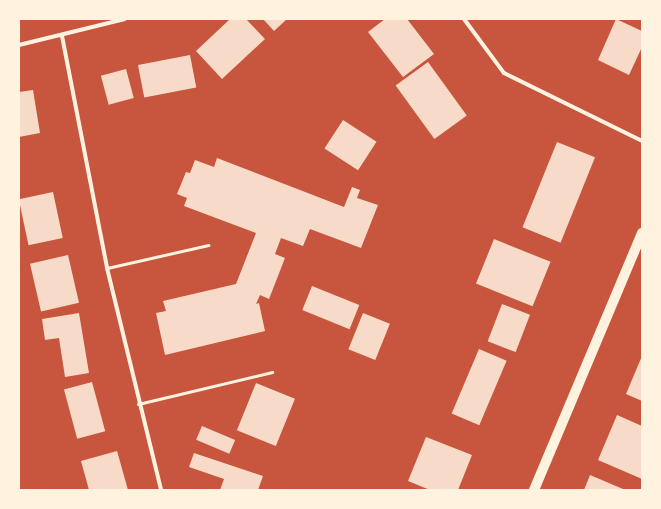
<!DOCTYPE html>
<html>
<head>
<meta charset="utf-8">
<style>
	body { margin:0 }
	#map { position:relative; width:661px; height:509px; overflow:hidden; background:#c8553d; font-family:Overpass,sans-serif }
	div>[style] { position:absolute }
	.building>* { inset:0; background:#f7dbc8; transform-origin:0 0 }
	.service>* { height:3px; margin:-1.5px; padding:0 1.5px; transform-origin:1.5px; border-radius:1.5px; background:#fff3e0 }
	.minor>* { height:4px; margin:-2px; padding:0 2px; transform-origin:2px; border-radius:2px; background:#fff3e0 }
	.primary>* { height:10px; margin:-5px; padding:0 5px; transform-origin:5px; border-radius:5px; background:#fff3e0 }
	span { translate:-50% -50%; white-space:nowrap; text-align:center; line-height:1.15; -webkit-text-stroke:4px #fff3e0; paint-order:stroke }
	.frame { position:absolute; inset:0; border:20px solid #fff3e0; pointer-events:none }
</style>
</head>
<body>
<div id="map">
	<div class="building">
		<div style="clip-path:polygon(230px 19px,246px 19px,265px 39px,222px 79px,196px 51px)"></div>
		<div style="clip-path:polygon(263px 19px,287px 19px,274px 31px)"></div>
		<div style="clip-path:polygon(385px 19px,407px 19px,434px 54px,403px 77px,368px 32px)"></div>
		<div style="clip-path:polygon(616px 19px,642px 31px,642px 47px,629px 75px,598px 60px)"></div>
		<div style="left:190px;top:55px;width:33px;height:53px;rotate:79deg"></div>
		<div style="left:428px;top:62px;width:66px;height:40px;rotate:54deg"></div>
		<div style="left:126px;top:69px;width:30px;height:26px;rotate:75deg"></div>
		<div style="clip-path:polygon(33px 90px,40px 133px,19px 137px,19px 92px)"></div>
		<div style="left:343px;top:120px;width:40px;height:34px;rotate:33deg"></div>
		<div style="left:557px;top:142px;width:41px;height:92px;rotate:22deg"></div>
		<div style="clip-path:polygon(217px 158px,344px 207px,352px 187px,360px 190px,357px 198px,378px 205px,361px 248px,310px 229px,303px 246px,281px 238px,275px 254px,285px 258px,269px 299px,260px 295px,256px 304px,259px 303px,265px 331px,165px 355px,156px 313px,166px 311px,163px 301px,236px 284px,256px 233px,184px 206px,187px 198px,177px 194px,186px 172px,190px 173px,195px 160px,214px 167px)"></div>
		<div style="left:53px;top:192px;width:47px;height:35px;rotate:78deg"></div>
		<div style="left:494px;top:239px;width:61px;height:48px;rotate:22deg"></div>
		<div style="left:68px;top:255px;width:49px;height:39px;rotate:77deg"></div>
		<div style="left:312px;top:286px;width:51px;height:26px;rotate:22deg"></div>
		<div style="left:502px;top:304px;width:30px;height:40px;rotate:21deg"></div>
		<div style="clip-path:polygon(79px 313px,89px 373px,65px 377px,59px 338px,45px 340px,42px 319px)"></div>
		<div style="left:363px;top:313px;width:29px;height:39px;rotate:22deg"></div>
		<div style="left:479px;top:349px;width:30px;height:70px;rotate:23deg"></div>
		<div style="clip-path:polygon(642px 356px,642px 401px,626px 394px)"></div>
		<div style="left:92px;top:382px;width:51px;height:29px;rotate:75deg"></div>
		<div style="left:256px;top:383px;width:42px;height:51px;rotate:22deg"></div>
		<div style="clip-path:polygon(617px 415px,642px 426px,642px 479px,598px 460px)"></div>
		<div style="left:202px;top:426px;width:36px;height:15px;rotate:23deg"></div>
		<div style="clip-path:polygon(426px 437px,472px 455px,458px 490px,430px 490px,408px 481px)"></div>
		<div style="clip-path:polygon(117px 451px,128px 490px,89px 490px,81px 461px)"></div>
		<div style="clip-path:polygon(194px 453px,263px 476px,258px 490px,220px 490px,224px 479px,189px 467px)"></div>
		<div style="clip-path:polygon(590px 475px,623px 489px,623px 490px,584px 490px)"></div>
	</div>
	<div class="service">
		<div style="left:107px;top:268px;width:104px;rotate:-12.8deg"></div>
		<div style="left:138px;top:404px;width:138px;rotate:-13.4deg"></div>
	</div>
	<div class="minor">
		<div style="left:464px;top:19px;width:67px;rotate:53.5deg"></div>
		<div style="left:504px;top:73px;width:154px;rotate:26.2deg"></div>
		<div style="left:62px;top:36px;width:236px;rotate:79deg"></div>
		<div style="left:107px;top:268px;width:228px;rotate:76.3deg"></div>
		<div style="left:19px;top:45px;width:109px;rotate:-13.8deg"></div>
	</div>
	<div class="primary">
		<div style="left:534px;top:490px;width:279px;rotate:-67.2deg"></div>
	</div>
	<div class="frame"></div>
</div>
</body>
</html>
